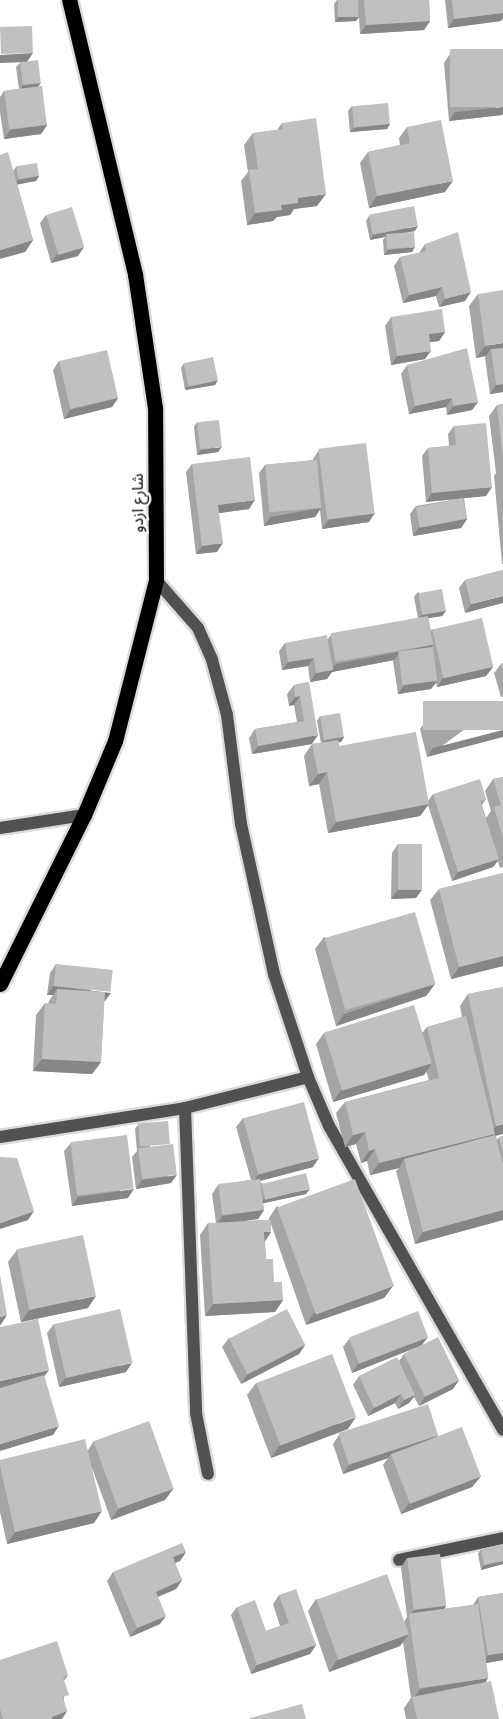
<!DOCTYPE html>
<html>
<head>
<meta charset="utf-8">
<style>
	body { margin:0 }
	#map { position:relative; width:503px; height:1719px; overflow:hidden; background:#fff; font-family:"Open Sans","Noto Sans Arabic",sans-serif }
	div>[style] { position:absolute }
	.roads { filter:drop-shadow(2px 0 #dbdbdb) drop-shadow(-2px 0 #dbdbdb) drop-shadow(0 2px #dbdbdb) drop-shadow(0 -2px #dbdbdb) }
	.street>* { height:12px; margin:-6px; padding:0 6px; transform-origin:6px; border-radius:6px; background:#515151 }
	.primary>* { height:15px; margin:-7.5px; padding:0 7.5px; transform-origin:7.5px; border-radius:7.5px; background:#000 }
	.wall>* { inset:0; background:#a5a5a5 }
	.shaded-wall>* { inset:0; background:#868686 }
	.building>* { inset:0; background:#c0c0c0; transform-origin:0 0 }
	span { translate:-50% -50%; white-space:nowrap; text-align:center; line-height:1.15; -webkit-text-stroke:4.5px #fff; paint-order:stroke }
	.street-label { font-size:16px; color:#000 }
</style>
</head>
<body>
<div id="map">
	<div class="roads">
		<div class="street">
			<div style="left:156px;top:580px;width:64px;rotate:48.8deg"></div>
			<div style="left:198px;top:628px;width:35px;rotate:66deg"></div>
			<div style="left:212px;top:660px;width:57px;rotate:74.7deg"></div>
			<div style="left:227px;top:715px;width:110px;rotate:82.7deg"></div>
			<div style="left:241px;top:824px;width:154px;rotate:77.6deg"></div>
			<div style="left:274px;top:974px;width:108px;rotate:71.7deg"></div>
			<div style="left:308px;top:1077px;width:53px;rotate:66.8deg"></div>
			<div style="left:329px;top:1126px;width:350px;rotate:60.2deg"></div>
			<div style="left:0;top:828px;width:85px;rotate:-8.8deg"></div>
			<div style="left:185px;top:1108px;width:305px;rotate:87.9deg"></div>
			<div style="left:196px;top:1413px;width:62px;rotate:78.9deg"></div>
			<div style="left:0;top:1137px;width:187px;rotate:-8.9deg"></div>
			<div style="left:185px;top:1108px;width:127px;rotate:-14.1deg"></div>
			<div style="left:399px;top:1560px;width:106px;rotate:-11.9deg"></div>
		</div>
		<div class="primary">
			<div style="left:0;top:984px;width:189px;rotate:-63.6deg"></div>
			<div style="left:84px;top:815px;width:80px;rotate:-67.3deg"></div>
			<div style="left:115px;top:741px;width:166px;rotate:-75.7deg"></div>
			<div style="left:156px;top:580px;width:172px;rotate:-90.3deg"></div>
			<div style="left:155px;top:408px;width:135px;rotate:-98.5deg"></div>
			<div style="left:135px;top:274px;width:282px;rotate:-103.5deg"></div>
		</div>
	</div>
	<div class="wall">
		<div style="clip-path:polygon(337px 0,429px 0,430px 21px,424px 30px,360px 34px,359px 17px,356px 21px,335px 22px,334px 4px)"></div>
		<div style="clip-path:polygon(445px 0,503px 0,501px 21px,448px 28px)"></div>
		<div style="clip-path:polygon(450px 54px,502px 115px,449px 121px,444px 63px)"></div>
		<div style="clip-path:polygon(27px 62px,38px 86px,47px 125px,41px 134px,4px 139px,0 112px,0 97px,4px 91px,19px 89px,16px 67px,20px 63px)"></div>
		<div style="clip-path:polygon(352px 106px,390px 124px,387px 129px,350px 132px,348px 111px)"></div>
		<div style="clip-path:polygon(282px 123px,317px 206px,294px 209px,290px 215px,277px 217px,273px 221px,247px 225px,241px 181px,248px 172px,244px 145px,253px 133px,277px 130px)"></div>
		<div style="clip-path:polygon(407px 127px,445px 192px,369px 208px,360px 163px,368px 152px,400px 145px,399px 138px)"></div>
		<div style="clip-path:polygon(16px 167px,39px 176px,36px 181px,17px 184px,33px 240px,25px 252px,13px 171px)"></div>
		<div style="clip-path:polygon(46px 215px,78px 256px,51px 263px,40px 223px)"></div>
		<div style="clip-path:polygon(369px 216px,415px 231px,402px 233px,412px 252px,384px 255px,383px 240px,385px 237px,370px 240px,366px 221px)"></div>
		<div style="clip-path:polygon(425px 244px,465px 301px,439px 307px,436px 296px,403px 303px,394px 266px,400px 257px,419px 253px)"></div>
		<div style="clip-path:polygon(478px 294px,503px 392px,490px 394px,485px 358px,486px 356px,476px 358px,469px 306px)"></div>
		<div style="clip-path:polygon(391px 317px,445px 332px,439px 341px,430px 342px,425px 359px,391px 365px,385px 326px)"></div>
		<div style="clip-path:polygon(59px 361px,118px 398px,112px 407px,64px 419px,53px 370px)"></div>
		<div style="clip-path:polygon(184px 363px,218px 380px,215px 385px,185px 390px,181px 368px)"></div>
		<div style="clip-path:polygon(407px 365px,478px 402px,472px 410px,447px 415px,446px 407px,409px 414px,401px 374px)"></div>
		<div style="clip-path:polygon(503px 404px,503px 564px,502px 564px,494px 476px,496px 473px,489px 416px,497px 405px)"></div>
		<div style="clip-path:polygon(197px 422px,218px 452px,197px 455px,194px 427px)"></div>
		<div style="clip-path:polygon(454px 426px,486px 496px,464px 498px,467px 519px,461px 528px,413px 536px,410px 514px,416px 506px,457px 499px,426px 502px,422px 456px,428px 448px,449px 446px,448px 434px)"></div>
		<div style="clip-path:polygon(319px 450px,369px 522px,322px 529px,320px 510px,315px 517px,264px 526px,259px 473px,265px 465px,313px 460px,313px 459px)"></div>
		<div style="clip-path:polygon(192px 464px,249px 509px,219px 513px,217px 552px,196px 554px,186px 472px)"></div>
		<div style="clip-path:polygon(503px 570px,465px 613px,459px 588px,465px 580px)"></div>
		<div style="clip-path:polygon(418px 592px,446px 611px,442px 616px,428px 618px,431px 631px,432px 629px,493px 667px,486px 676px,437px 687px,436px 683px,431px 689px,398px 694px,393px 661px,394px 660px,332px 672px,327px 679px,310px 682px,308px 666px,282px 670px,279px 651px,285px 643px,328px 639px,331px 635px,418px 618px,414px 597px)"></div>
		<div style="clip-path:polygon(503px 663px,503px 697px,501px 697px,494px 673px,501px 664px)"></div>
		<div style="clip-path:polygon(309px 682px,312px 744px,252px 754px,249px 738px,255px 729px,297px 722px,294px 705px,289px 706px,287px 694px,294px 685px)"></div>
		<div style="clip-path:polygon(503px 701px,427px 757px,420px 729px,426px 721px)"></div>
		<div style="clip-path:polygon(320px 716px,344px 737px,341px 742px,338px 742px,339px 746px,428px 801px,433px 794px,486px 799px,482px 805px,486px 818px,491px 811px,485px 791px,493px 779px,503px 777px,503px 867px,500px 868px,498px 861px,493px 867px,452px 881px,428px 805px,420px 816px,328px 833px,319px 784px,309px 786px,304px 756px,312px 744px,321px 743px,317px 721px)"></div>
		<div style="clip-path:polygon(398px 844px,416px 898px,391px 899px,392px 853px)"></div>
		<div style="clip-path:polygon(503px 873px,503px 966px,451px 979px,430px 900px,439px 889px)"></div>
		<div style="clip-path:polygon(324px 937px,435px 984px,426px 996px,336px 1026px,315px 949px)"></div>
		<div style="clip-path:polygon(56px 964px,104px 1001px,101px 1062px,92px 1074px,33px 1071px,36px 1015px,45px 1003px,48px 1004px,49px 1001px,53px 995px,47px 995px,50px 973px)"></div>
		<div style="clip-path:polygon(503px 987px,496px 1136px,497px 1140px,499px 1137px,503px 1136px,503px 1220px,415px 1244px,396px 1171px,399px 1168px,370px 1175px,367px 1161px,361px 1163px,356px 1144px,345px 1147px,336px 1113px,345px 1102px,429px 1080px,426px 1071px,424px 1075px,333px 1102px,316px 1044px,324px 1033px,423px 1032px,427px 1027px,462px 1017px,460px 1006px,468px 994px)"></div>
		<div style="clip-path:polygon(243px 1118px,313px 1167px,260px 1181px,261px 1183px,306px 1194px,263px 1203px,264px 1210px,258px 1219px,242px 1221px,269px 1220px,269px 1218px,277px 1206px,393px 1286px,384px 1298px,306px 1325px,271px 1224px,271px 1232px,265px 1241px,266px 1259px,274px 1282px,283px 1300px,275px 1312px,205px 1316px,200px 1235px,208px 1223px,216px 1223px,212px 1194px,218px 1185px,251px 1180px,236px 1127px)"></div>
		<div style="clip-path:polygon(138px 1125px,171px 1183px,136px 1189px,132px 1157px,137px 1151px,135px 1129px)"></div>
		<div style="clip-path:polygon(71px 1143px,128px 1198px,72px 1206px,64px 1151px)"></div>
		<div style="clip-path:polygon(17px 1250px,88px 1308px,21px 1322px,8px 1262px)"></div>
		<div style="clip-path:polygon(54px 1324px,126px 1372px,59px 1387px,47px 1333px)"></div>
		<div style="clip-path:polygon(229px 1338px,305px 1345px,299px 1354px,241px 1384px,222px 1347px)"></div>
		<div style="clip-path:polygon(349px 1339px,422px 1345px,459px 1380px,453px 1389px,419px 1406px,414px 1397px,409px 1403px,398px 1409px,395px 1403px,368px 1416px,353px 1385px,359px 1376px,399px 1361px,404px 1354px,418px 1347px,352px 1373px,343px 1347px)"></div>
		<div style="clip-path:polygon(256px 1383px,348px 1429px,271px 1458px,247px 1395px)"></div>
		<div style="clip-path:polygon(339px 1435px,438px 1435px,437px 1436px,481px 1476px,472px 1487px,401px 1514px,383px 1465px,388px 1458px,343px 1474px,333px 1444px)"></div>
		<div style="clip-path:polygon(94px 1441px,165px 1500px,111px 1520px,92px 1468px,94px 1523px,7px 1544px,0 1512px,0 1460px,88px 1450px)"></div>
		<div style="clip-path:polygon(503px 1544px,503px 1564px,481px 1570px,478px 1554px,481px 1549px)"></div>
		<div style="clip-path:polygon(186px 1552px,180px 1561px,175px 1563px,182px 1580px,176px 1589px,158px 1597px,160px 1624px,130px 1637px,107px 1581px,113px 1572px)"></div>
		<div style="clip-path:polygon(407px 1558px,446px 1606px,444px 1609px,473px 1605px,478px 1597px,503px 1593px,503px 1660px,486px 1663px,488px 1678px,486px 1682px,499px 1719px,406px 1719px,404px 1708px,411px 1698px,403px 1642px,400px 1646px,329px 1672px,308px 1611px,316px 1599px,404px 1622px,407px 1617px,401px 1567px)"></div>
		<div style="clip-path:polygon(279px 1595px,316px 1645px,310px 1654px,251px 1674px,231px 1615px,237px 1607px,266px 1631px,280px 1626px,273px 1604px)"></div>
		<div style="clip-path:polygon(0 1660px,68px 1675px,64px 1681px,64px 1702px,67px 1711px,62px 1719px,0 1719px)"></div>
	</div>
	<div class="shaded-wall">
		<div style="clip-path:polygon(503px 13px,503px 18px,501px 21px,448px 28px,454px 19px)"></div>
		<div style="clip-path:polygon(338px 17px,359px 17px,356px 21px,335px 22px)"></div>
		<div style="clip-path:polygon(430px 21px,424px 30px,360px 34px,366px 25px)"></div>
		<div style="clip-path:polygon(33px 53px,27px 62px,0 63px,0 55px)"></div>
		<div style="clip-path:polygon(41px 83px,38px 87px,20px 90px,23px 85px)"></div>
		<div style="clip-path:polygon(503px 107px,503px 114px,502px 115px,449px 121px,455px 112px)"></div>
		<div style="clip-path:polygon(390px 124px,387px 129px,350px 132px,354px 128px)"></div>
		<div style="clip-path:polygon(47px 125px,41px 134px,4px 139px,10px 130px)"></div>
		<div style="clip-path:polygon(39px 176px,36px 181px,15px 185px,18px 180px)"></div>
		<div style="clip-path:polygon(453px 181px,445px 192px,369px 208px,377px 196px)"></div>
		<div style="clip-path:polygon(326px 194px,317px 206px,294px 209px,290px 215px,277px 217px,273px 221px,247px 225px,255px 213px,281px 205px,298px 198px)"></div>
		<div style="clip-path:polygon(418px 226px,415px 231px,386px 237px,386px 235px,384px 237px,370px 240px,373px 235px)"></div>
		<div style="clip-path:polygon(33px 240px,25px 252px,0 259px,0 250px)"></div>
		<div style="clip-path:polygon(84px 247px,78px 256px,51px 263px,57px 254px)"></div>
		<div style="clip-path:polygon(415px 247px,412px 252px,384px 255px,388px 250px)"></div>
		<div style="clip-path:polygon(442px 287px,436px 296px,403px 303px,409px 295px)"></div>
		<div style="clip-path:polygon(471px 292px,465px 301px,439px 307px,445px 299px)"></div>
		<div style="clip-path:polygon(445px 332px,439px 341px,423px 343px,429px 334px)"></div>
		<div style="clip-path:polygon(503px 343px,503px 354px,491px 349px,486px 356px,476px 358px,485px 346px)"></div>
		<div style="clip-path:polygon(431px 351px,425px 359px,391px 365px,397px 356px)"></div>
		<div style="clip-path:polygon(218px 380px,215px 385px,185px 390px,188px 386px)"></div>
		<div style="clip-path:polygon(503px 384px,503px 392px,490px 394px,496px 385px)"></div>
		<div style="clip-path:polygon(118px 398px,112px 407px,64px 419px,70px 410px)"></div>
		<div style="clip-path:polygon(452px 398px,446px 407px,409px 414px,415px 406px)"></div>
		<div style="clip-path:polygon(478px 402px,472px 410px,447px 415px,453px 406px)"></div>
		<div style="clip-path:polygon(222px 447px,218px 452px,197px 455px,201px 450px)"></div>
		<div style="clip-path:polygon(492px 487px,486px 496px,426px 502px,432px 493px)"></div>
		<div style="clip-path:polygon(255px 500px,249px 509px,212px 514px,218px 505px)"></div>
		<div style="clip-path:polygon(321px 508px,315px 517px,264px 526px,270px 517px)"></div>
		<div style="clip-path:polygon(375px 513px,369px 522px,322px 529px,328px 520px)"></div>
		<div style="clip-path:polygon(467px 519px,461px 528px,413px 536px,419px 527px)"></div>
		<div style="clip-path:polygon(223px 543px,217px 552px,196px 554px,202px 546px)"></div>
		<div style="clip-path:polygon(503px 596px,503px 603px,465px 613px,471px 604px)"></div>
		<div style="clip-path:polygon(446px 611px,442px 616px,418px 620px,422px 615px)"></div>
		<div style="clip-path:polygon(433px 645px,427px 654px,399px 653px,394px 660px,332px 672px,327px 679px,310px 682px,316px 673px,331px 670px,336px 664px)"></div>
		<div style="clip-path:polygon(314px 658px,308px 666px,282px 670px,288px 662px)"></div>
		<div style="clip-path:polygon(493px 667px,486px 676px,437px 687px,443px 678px)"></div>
		<div style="clip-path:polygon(437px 681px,431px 689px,398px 694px,404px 685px)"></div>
		<div style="clip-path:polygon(300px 696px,294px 705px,289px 706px,295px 697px)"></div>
		<div style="clip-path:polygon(503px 730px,503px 737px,427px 757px,433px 748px)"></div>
		<div style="clip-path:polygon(318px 735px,312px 744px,252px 754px,258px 746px)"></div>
		<div style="clip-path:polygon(344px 737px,341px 742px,321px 745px,324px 741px)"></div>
		<div style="clip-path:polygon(327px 772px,319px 784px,309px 786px,318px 774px)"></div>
		<div style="clip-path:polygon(429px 804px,420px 816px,328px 833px,336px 822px)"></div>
		<div style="clip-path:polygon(499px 859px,493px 867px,452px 881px,458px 872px)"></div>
		<div style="clip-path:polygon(398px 890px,422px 890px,416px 898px,391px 899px)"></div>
		<div style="clip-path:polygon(503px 956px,503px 966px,451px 979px,459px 967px)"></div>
		<div style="clip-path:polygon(435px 984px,426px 996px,336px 1026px,344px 1014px)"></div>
		<div style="clip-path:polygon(53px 986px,111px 993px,105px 1001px,57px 989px,53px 995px,47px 995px)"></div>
		<div style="clip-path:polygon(42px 1059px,101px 1062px,92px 1074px,33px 1071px)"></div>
		<div style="clip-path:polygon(432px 1063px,424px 1075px,333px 1102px,341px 1090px)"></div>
		<div style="clip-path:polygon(503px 1124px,503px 1134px,404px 1159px,399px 1168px,370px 1175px,379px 1163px,489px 1135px,496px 1126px)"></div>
		<div style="clip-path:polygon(365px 1132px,356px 1144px,345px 1147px,353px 1135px)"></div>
		<div style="clip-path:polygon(375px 1149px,367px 1161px,361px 1163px,369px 1151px)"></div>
		<div style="clip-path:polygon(319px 1158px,313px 1167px,252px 1183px,258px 1175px)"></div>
		<div style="clip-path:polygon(177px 1175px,171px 1183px,136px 1189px,142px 1180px)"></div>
		<div style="clip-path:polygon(134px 1189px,128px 1198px,72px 1206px,78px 1197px)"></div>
		<div style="clip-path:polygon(310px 1189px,306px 1194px,260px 1204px,264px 1199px)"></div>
		<div style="clip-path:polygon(264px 1210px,258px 1219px,216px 1225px,222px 1216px)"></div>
		<div style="clip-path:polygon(503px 1210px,503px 1220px,415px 1244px,423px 1232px)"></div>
		<div style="clip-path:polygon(34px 1211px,28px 1220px,0 1229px,0 1223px)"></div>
		<div style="clip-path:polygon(264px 1232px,271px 1232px,263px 1244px)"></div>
		<div style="clip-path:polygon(393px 1286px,384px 1298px,306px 1325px,314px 1313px)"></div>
		<div style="clip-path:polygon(96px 1296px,88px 1308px,21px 1322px,29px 1310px)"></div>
		<div style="clip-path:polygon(283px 1300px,275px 1312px,205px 1316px,213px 1304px)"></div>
		<div style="clip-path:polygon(7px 1315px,0 1326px,0 1317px)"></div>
		<div style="clip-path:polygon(428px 1337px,422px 1345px,352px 1373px,358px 1364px)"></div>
		<div style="clip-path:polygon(305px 1345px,299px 1354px,241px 1384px,247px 1375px)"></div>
		<div style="clip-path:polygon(132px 1363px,126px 1372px,59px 1387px,65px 1378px)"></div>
		<div style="clip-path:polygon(49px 1370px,40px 1382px,0 1391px,0 1381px)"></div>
		<div style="clip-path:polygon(459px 1380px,453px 1389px,419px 1406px,425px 1397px)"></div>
		<div style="clip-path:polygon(401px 1394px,395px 1403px,368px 1416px,374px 1408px)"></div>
		<div style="clip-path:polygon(415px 1395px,409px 1403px,398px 1409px,404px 1400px)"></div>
		<div style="clip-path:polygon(356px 1417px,348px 1429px,271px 1458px,279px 1446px)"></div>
		<div style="clip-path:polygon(59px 1426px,53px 1435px,0 1451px,0 1444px)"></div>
		<div style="clip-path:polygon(438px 1435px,432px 1443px,391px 1454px,388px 1458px,343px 1474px,349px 1465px)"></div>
		<div style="clip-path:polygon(481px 1476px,472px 1487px,401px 1514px,410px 1502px)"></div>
		<div style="clip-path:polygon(174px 1488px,165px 1500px,111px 1520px,119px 1508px)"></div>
		<div style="clip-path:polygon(102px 1511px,94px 1523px,7px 1544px,15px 1532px)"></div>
		<div style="clip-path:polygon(186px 1552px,180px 1561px,167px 1566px,173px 1557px)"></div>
		<div style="clip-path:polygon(503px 1561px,503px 1564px,481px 1570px,484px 1565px)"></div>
		<div style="clip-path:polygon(182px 1580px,176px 1589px,150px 1600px,156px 1592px)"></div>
		<div style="clip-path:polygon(446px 1606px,440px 1615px,409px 1616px,414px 1610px)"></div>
		<div style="clip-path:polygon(166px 1616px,160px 1624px,130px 1637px,137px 1628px)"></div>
		<div style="clip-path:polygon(409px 1634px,400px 1646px,329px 1672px,337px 1660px)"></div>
		<div style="clip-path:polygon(316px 1645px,310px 1654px,251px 1674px,257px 1665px)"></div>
		<div style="clip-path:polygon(503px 1653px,503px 1660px,481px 1664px,488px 1655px)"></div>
		<div style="clip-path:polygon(488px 1678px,480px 1690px,413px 1699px,420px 1689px)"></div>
		<div style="clip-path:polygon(67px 1711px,62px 1719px,50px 1719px,52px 1717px)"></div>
	</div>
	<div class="building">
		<div style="left:338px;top:0;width:20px;height:17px"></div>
		<div style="clip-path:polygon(364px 0,429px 0,430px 21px,366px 25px)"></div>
		<div style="clip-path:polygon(452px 0,503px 0,503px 13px,454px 19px)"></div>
		<div style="left:32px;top:26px;width:27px;height:32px;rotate:88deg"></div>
		<div style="left:503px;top:49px;width:58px;height:53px;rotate:90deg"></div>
		<div style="left:38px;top:60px;width:23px;height:18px;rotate:83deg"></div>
		<div style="left:42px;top:86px;width:39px;height:38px;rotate:83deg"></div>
		<div style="left:388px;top:103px;width:21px;height:36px;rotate:85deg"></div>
		<div style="clip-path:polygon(316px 118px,326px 194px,298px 198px,298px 203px,281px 205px,282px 210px,255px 213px,249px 170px,258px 169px,253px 133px,283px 129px,282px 123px)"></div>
		<div style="clip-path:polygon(441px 120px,453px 181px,377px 196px,368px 152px,410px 143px,407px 127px)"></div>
		<div style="clip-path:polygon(8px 152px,33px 240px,0 250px,0 155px)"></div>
		<div style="left:37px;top:163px;width:13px;height:21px;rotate:81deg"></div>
		<div style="left:414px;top:206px;width:20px;height:46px;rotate:79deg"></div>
		<div style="left:72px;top:207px;width:42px;height:27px;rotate:73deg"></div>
		<div style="left:414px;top:232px;width:15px;height:28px;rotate:86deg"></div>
		<div style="clip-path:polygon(458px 232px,471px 292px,445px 299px,442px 287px,409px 295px,400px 257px,426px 251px,425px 244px)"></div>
		<div style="clip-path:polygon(503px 290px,503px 343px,485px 346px,478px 294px)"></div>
		<div style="clip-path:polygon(442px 309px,445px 332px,429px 334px,431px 351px,397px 356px,391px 317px)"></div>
		<div style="clip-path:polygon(467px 348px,478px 402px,453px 406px,452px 398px,415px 406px,407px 365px)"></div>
		<div style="clip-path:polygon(503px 348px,503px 384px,496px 385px,491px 349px)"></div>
		<div style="left:107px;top:350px;width:49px;height:49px;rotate:77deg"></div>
		<div style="left:213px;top:357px;width:24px;height:30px;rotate:78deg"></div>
		<div style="clip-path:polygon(503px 404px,503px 459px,497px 405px)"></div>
		<div style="left:219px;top:420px;width:27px;height:22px;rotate:84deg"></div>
		<div style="clip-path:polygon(486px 423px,492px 487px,432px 493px,428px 448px,456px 445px,454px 426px)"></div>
		<div style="left:366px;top:443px;width:71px;height:48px;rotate:83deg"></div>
		<div style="clip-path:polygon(250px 457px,255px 500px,218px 505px,223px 543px,202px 546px,192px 464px)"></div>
		<div style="left:317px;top:460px;width:48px;height:52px;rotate:85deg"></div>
		<div style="left:463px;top:498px;width:21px;height:48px;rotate:79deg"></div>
		<div style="clip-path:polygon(503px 570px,503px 596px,471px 604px,465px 580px)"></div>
		<div style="left:442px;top:589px;width:22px;height:24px;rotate:80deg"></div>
		<div style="left:428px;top:616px;width:29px;height:99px;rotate:80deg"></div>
		<div style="left:482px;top:618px;width:50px;height:51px;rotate:77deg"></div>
		<div style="clip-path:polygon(327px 635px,333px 670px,316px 673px,314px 658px,288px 662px,285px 643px)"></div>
		<div style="left:433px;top:647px;width:34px;height:35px;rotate:83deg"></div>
		<div style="clip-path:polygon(503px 663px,503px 673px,501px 664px)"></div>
		<div style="clip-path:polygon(309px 682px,318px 735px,258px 746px,255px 729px,304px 721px,300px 696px,295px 697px,294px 685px)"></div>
		<div style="left:503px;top:701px;width:29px;height:80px;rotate:90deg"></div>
		<div style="left:340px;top:713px;width:24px;height:20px;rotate:81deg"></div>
		<div style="clip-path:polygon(416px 732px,429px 804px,336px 822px,327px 772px,318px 774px,312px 744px,338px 740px,339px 746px)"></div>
		<div style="clip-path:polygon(503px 777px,503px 838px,494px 807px,501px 805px,493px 779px)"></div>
		<div style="clip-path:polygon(480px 779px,486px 799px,480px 801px,499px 859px,458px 872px,433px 794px)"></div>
		<div style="left:398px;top:844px;width:24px;height:46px"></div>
		<div style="clip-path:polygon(503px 873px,503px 956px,459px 967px,439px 889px)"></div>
		<div style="left:415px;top:912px;width:75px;height:94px;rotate:74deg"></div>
		<div style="left:56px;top:964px;width:57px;height:22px;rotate:6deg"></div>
		<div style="clip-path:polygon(503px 987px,503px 1124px,496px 1126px,468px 994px)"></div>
		<div style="clip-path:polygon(57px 989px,105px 992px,101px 1062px,42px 1059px,45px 1003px,56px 1004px)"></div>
		<div style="left:414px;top:1005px;width:61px;height:94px;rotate:73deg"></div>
		<div style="clip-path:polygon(466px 1016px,495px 1134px,379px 1163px,375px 1149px,369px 1151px,365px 1132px,353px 1135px,345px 1102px,439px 1078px,427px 1027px)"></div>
		<div style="left:304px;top:1102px;width:58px;height:63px;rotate:75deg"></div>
		<div style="left:168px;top:1121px;width:23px;height:30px;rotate:85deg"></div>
		<div style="left:127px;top:1135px;width:54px;height:57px;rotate:83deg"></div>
		<div style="clip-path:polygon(495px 1135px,503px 1164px,503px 1210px,423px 1232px,404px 1159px)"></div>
		<div style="clip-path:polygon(503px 1136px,503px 1152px,499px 1137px)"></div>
		<div style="left:173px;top:1144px;width:31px;height:35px;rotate:83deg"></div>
		<div style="clip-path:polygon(0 1157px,17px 1158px,34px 1211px,0 1223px)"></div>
		<div style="left:306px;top:1173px;width:16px;height:46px;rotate:76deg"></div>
		<div style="left:260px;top:1179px;width:31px;height:42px;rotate:83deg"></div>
		<div style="left:355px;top:1179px;width:114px;height:83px;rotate:70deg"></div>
		<div style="clip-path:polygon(271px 1220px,271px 1232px,264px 1232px,266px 1259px,273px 1259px,274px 1282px,282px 1282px,283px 1300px,213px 1304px,208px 1223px)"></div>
		<div style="left:83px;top:1235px;width:62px;height:68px;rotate:78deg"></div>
		<div style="clip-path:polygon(0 1275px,7px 1315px,0 1317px)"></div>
		<div style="left:120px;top:1309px;width:55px;height:68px;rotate:77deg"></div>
		<div style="left:287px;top:1309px;width:40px;height:65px;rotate:63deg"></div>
		<div style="left:418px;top:1311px;width:28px;height:74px;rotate:69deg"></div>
		<div style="clip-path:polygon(38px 1319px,49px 1370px,0 1381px,0 1327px)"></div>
		<div style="left:438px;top:1337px;width:48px;height:38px;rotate:64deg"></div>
		<div style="left:332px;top:1354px;width:67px;height:81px;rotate:69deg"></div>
		<div style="clip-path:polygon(397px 1357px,415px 1395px,404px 1400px,401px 1394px,374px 1408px,359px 1376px)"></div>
		<div style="clip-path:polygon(44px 1375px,59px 1426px,0 1444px,0 1388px)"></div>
		<div style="left:428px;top:1404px;width:33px;height:94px;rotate:72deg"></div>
		<div style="left:149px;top:1421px;width:72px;height:59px;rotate:70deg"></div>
		<div style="left:462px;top:1427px;width:53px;height:76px;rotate:69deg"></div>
		<div style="clip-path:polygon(85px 1439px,102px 1511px,15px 1532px,0 1466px,0 1460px)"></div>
		<div style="clip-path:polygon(182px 1543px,186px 1552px,173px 1557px,182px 1580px,156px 1592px,166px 1616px,137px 1628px,113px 1572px)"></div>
		<div style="clip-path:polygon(503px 1544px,503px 1561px,484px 1565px,481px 1549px)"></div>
		<div style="left:440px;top:1554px;width:52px;height:33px;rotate:83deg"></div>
		<div style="left:387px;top:1574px;width:64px;height:75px;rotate:70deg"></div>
		<div style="clip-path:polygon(296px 1589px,316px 1645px,257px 1665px,237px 1607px,255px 1600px,266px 1631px,289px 1623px,279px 1595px)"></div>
		<div style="clip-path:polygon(503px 1593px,503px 1653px,488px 1655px,478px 1597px)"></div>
		<div style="left:478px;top:1604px;width:75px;height:70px;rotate:82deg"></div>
		<div style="clip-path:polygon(57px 1641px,68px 1675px,63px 1677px,69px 1695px,63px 1697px,67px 1711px,52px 1717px,52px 1719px,3px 1719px,0 1709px,0 1660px)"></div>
		<div style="clip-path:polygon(491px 1681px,499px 1719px,417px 1719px,412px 1697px)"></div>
		<div style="clip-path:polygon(302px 1704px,306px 1719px,250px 1719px,250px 1718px)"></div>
	</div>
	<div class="street-label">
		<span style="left:137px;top:503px;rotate:-90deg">شارع ازدو</span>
	</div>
</div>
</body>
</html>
